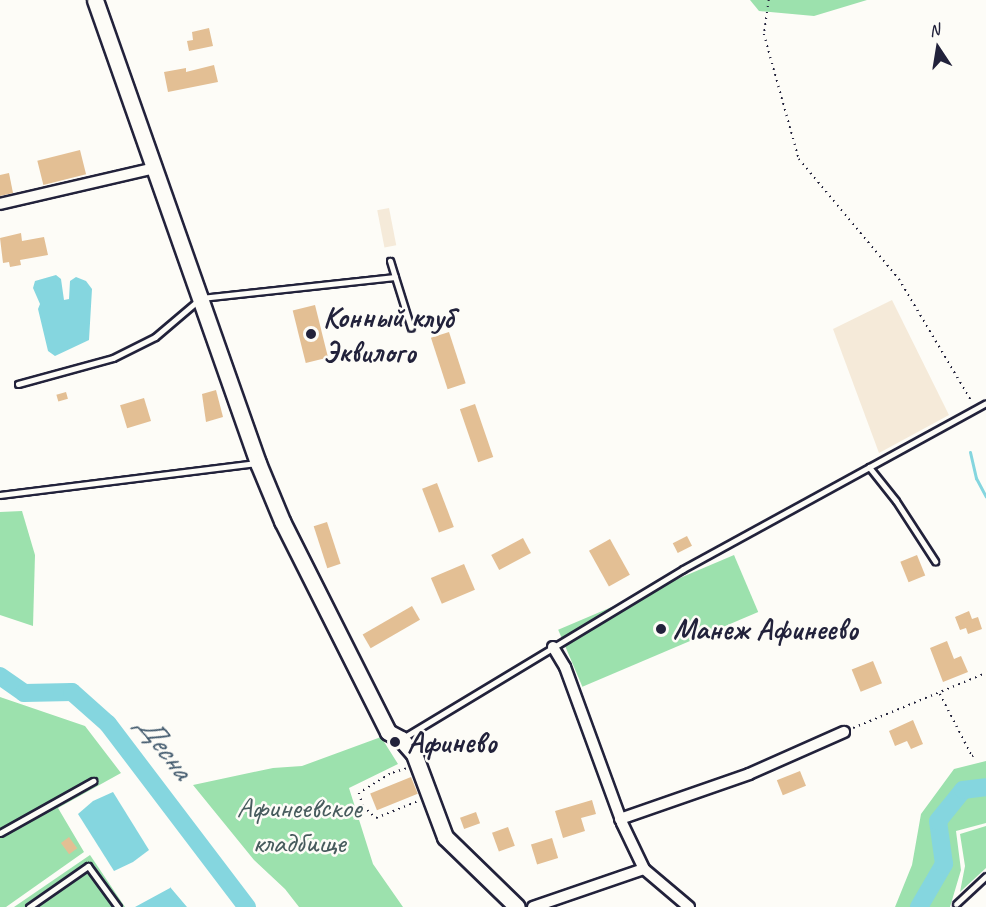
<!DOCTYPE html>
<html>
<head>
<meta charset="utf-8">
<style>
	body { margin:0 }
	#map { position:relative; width:986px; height:907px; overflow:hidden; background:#fdfcf7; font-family:Caveat,sans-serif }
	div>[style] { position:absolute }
	.built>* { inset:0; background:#f5ead9; transform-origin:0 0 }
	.green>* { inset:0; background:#9ce1ad; transform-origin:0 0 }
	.water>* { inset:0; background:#85d6df }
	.stream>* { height:3px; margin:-1.5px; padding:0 1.5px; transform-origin:1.5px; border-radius:1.5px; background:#85d6df }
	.river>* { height:18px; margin:-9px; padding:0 9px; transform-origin:9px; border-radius:9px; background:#85d6df }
	.building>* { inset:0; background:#e3bf94; transform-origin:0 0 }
	.path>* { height:1.5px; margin-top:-0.75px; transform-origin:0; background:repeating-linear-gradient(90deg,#22223b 0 1.5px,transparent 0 6px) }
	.roads { filter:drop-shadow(2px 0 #22223b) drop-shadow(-2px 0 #22223b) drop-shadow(0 2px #22223b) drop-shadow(0 -2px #22223b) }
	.lane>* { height:5px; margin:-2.5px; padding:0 2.5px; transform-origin:2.5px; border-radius:2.5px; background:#fdfcf7 }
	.street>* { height:10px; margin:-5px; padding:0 5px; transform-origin:5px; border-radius:5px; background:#fdfcf7 }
	.secondary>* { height:15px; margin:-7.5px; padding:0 7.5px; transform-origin:7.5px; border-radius:7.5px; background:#fdfcf7 }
	.dots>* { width:16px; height:16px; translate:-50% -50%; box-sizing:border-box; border:3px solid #fdfcf7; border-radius:50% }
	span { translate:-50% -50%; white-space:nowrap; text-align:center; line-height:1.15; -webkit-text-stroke:5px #fdfcf7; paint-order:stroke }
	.poi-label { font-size:30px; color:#22223b; font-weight:700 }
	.left { translate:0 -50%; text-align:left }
	.park-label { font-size:30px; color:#475b5d }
	.water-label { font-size:32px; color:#40586c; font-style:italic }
	.north { position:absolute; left:908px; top:18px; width:60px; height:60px; -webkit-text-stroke:4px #fdfcf7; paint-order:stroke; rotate:348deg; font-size:16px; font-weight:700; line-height:24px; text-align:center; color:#22223b }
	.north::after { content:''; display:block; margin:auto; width:21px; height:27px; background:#22223b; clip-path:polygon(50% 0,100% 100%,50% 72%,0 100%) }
</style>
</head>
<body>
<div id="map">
	<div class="built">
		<div style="left:389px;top:208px;width:38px;height:12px;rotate:79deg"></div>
		<div style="clip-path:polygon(892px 300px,949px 415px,879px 453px,833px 329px)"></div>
	</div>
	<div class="green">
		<div style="clip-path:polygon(750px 0,867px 0,814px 16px,759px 11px)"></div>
		<div style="clip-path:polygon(22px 511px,35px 555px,33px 626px,0 615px,0 512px)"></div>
		<div style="left:734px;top:555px;width:62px;height:191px;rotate:67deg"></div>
		<div style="clip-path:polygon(0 697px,85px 726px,121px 773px,58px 808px,84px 852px,6px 907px,0 907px)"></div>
		<div style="clip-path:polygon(381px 737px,398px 764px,349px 788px,373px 864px,403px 907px,299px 907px,285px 889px,254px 860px,193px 785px,273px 768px,302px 766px)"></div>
		<div style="clip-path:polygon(986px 761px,986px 823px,956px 831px,961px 870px,950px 907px,895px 907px,912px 865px,921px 814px,954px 769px)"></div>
		<div style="clip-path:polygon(986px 826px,986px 868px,960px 892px,965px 866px,960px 834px)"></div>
		<div style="clip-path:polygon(90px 855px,125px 907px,14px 907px)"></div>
	</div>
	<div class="water">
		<div style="clip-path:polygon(56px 275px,61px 279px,64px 300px,69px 299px,70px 281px,76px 277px,86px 281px,92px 289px,89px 340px,55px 356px,48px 351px,38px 309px,40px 304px,33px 288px,35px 281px)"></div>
		<div style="clip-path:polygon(113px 792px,149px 850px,133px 862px,114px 871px,78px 814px,93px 801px)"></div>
		<div style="clip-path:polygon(170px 887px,187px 907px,135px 907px,170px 888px)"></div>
	</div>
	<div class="stream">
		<div style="left:970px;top:452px;width:27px;rotate:77deg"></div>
		<div style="left:976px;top:478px;width:21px;rotate:62deg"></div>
	</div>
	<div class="river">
		<div style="left:0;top:676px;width:29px;rotate:35deg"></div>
		<div style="left:24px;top:693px;width:48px;rotate:-1.2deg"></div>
		<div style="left:72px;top:692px;width:48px;rotate:41.6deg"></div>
		<div style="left:108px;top:724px;width:230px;rotate:52.8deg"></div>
		<div style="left:919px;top:907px;width:50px;rotate:-59.8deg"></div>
		<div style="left:944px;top:864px;width:43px;rotate:-97.9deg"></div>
		<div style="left:938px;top:821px;width:40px;rotate:-51deg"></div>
		<div style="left:963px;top:790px;width:23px;rotate:-7deg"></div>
	</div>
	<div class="building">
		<div style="clip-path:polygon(209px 28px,213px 46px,189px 51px,187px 41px,193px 40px,192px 32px)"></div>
		<div style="clip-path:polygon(214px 65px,218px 82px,168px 92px,164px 72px,186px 68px,186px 72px)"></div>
		<div style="left:80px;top:150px;width:25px;height:44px;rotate:76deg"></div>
		<div style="clip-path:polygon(9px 173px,13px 193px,0 196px,0 175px)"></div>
		<div style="clip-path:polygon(21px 233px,22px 241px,44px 237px,48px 255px,20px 260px,21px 265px,10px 267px,9px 262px,3px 263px,0 238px)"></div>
		<div style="left:315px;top:305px;width:54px;height:23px;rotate:76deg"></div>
		<div style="left:449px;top:332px;width:54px;height:19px;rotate:72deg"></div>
		<div style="clip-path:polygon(216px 390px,223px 417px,206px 422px,202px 394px)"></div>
		<div style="left:66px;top:392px;width:7px;height:10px;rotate:74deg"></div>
		<div style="left:144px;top:398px;width:24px;height:25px;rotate:73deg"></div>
		<div style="left:475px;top:404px;width:56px;height:16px;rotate:71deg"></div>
		<div style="left:437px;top:483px;width:47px;height:16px;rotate:69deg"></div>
		<div style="left:327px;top:522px;width:44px;height:14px;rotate:72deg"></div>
		<div style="left:687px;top:536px;width:11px;height:16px;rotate:63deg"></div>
		<div style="left:523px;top:538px;width:17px;height:36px;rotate:62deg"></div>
		<div style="left:610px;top:539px;width:41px;height:24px;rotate:61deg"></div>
		<div style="left:917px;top:555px;width:22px;height:18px;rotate:68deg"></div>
		<div style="left:464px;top:564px;width:28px;height:36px;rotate:67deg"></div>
		<div style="left:412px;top:606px;width:16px;height:57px;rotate:60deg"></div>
		<div style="clip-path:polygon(969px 611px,972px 619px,978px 617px,982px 629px,968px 634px,966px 628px,960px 630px,955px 617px)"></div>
		<div style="clip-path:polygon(947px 641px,954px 659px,961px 656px,968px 672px,943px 682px,930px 648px)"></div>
		<div style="left:873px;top:661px;width:24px;height:23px;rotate:68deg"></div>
		<div style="clip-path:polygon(913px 720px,923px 744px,911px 749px,907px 741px,895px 746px,889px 731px)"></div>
		<div style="left:800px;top:771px;width:16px;height:25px;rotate:68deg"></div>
		<div style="left:411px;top:777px;width:18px;height:44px;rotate:68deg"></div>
		<div style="clip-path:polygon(592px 800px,596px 814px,581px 818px,585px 831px,563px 838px,555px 811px)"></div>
		<div style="left:476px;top:812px;width:12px;height:17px;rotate:70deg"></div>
		<div style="left:508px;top:827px;width:20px;height:17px;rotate:70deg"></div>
		<div style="left:69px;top:837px;width:14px;height:10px;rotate:54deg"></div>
		<div style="left:552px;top:838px;width:21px;height:22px;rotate:73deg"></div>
	</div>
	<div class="path">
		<div style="left:769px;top:0;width:34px;rotate:98deg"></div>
		<div style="left:764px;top:34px;width:130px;rotate:74.4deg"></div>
		<div style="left:799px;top:159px;width:156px;rotate:50.2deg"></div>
		<div style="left:899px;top:279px;width:143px;rotate:59.3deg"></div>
		<div style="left:940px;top:694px;width:70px;rotate:62.7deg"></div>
		<div style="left:972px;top:756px;width:3px;rotate:-18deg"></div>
		<div style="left:853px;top:728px;width:144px;rotate:-22.5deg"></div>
		<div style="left:406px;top:769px;width:17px;rotate:163deg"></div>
		<div style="left:390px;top:774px;width:36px;rotate:148deg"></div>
		<div style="left:359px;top:793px;width:14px;rotate:73deg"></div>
		<div style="left:363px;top:806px;width:18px;rotate:43deg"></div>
		<div style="left:376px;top:818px;width:45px;rotate:-22deg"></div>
	</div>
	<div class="roads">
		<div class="lane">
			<div style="left:395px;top:277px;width:53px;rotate:72.6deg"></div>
			<div style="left:18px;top:384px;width:98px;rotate:-15.3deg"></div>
			<div style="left:113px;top:358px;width:47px;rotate:-26.6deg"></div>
			<div style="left:155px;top:337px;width:60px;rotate:-40.3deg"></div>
			<div style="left:201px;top:298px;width:195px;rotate:-6.2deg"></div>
			<div style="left:395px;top:277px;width:17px;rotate:-107deg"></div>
			<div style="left:869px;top:467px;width:43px;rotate:51.5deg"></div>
			<div style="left:896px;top:501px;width:72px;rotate:57deg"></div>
			<div style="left:0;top:495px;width:258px;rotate:-7.1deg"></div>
			<div style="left:403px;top:738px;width:327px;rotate:-31.1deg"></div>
			<div style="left:683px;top:569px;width:345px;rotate:-28.7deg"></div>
			<div style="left:0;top:833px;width:107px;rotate:-29.2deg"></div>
			<div style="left:956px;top:904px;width:41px;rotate:-43deg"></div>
			<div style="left:29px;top:907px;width:72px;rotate:-34.8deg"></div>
			<div style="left:88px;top:866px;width:51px;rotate:53.8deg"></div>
		</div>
		<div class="street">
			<div style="left:0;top:204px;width:159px;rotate:-13.1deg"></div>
			<div style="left:553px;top:647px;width:23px;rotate:59deg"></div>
			<div style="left:565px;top:667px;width:166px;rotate:69.9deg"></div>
			<div style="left:622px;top:823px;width:51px;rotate:64.4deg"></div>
			<div style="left:620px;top:819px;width:137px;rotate:-19.2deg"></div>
			<div style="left:749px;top:774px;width:104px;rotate:-23.9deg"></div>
			<div style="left:533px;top:907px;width:117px;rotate:-18.9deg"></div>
			<div style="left:644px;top:869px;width:59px;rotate:40.2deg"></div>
		</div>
		<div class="secondary">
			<div style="left:95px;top:0;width:491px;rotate:70.6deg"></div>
			<div style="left:258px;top:463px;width:63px;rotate:67.5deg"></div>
			<div style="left:282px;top:521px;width:236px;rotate:63.3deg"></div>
			<div style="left:388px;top:732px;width:15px;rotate:28deg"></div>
			<div style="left:401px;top:739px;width:20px;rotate:49deg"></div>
			<div style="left:414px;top:754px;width:89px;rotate:69.5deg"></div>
			<div style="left:445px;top:837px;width:100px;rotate:44.2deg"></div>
		</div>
	</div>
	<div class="dots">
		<div style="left:311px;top:334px;background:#22223b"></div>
		<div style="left:661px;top:629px;background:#22223b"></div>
		<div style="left:395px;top:742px;background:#22223b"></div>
	</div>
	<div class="poi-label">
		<span class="left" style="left:323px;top:334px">Конный клуб<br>Эквилого</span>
		<span class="left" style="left:673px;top:629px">Манеж Афинеево</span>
		<span class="left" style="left:407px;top:742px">Афинево</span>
	</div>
	<div class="park-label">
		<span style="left:299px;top:824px">Афинеевское<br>кладбище</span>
	</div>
	<div class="water-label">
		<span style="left:164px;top:747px;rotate:53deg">Десна</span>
	</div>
	<div class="north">N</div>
</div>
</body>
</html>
